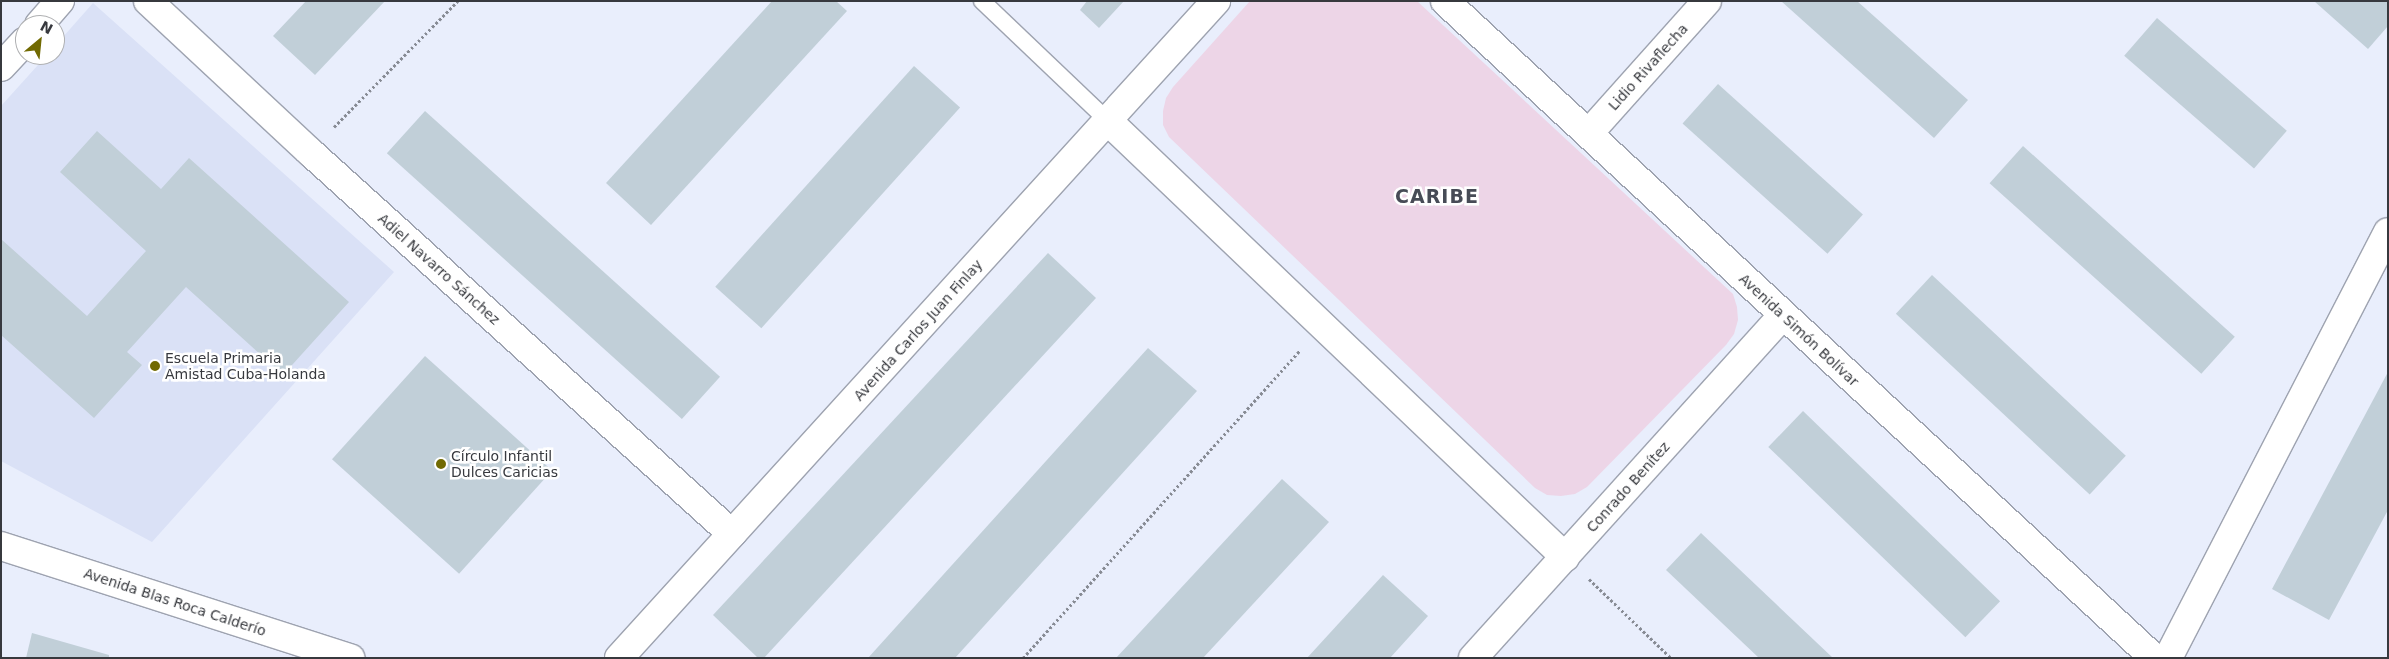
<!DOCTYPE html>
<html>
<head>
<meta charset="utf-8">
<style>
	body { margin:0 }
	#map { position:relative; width:2389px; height:659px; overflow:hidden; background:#e9eefc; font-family:"DejaVu Sans",sans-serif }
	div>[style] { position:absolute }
	.built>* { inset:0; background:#dae1f6 }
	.green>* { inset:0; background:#edd5e7 }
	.building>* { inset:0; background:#c1cfd8; transform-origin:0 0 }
	.path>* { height:3px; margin-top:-1.5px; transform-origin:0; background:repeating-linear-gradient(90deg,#878b94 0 2.5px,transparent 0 5px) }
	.roads { filter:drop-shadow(1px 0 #9ea3b0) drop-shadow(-1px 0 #9ea3b0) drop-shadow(0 1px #9ea3b0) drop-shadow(0 -1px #9ea3b0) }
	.service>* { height:16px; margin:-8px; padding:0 8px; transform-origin:8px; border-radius:8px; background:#fff }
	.minor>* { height:28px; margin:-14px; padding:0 14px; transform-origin:14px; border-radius:14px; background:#fff }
	.tertiary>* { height:28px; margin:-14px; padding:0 14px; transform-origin:14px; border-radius:14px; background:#fff }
	.dots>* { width:14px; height:14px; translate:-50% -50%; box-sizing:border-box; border:2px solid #fff; border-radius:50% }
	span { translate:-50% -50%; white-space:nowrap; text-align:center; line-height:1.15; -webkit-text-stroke:5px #fff; paint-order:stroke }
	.street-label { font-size:14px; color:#37393e }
	.poi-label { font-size:14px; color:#37393e }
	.left { translate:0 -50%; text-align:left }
	.district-label { font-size:19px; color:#474b56; font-weight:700; letter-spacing:1px }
	.frame { position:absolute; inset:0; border:2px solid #37393e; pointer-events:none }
	.north { position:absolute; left:15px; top:15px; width:50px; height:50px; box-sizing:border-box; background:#fff; border:1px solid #afb0b2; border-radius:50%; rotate:28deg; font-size:14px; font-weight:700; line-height:20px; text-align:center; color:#37393e }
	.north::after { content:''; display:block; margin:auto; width:18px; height:22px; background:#716a02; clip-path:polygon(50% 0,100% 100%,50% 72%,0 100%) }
</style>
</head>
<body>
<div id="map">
	<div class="built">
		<div style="clip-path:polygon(93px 3px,394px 272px,152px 542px,1px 461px,1px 106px,47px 55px,55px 55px,55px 46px)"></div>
	</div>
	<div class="green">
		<div style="clip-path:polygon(1250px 1px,1417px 1px,1733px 294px,1737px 307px,1738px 320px,1734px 334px,1726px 345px,1587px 487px,1575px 494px,1561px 496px,1547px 495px,1535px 488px,1169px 137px,1163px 125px,1163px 111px,1166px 98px,1173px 87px)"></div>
	</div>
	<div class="building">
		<div style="clip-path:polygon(306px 1px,385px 1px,315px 75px,273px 36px)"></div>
		<div style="clip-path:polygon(772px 1px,836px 1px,847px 11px,651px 225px,606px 183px)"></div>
		<div style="clip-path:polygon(1087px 1px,1124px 1px,1099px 28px,1080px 10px)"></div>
		<div style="clip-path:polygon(1781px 1px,1857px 1px,1968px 100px,1934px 138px)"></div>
		<div style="clip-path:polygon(2314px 1px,2388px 1px,2388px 26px,2368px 49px)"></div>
		<div style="left:2157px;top:18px;width:172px;height:50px;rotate:41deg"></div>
		<div style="left:914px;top:66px;width:62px;height:297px;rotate:42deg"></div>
		<div style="left:1718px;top:84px;width:195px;height:53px;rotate:42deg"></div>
		<div style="left:425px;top:111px;width:397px;height:57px;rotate:42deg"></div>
		<div style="clip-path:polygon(97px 131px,161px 189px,189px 158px,349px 302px,283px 375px,186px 287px,127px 352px,142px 365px,94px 418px,1px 335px,1px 239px,87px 316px,146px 251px,60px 172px)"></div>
		<div style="left:2023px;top:146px;width:285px;height:50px;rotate:42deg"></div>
		<div style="clip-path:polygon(1048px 253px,1096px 298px,764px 658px,758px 658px,713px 615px)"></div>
		<div style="left:1932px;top:275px;width:265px;height:53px;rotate:43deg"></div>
		<div style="clip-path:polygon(1148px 348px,1197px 391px,955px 658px,868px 658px)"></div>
		<div style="left:425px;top:356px;width:171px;height:139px;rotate:42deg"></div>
		<div style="clip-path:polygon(2388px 372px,2388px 510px,2329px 620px,2272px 589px)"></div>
		<div style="left:1803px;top:411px;width:274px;height:50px;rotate:44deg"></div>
		<div style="clip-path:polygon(1282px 479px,1329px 522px,1203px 658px,1116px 658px)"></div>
		<div style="clip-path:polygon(1701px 533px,1833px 658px,1759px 658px,1666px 570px)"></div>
		<div style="clip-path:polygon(1383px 575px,1428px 616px,1390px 658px,1307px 658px)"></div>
		<div style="clip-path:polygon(32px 633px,109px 655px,109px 658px,26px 658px)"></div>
	</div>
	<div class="path">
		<div style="left:334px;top:127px;width:177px;rotate:-45.5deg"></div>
		<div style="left:1589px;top:579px;width:114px;rotate:43.9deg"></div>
		<div style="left:1023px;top:658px;width:414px;rotate:-48deg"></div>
	</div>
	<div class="roads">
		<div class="service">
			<div style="left:982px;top:1px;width:174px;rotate:43.6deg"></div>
		</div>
		<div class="minor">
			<div style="left:148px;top:1px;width:221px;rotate:43deg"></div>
			<div style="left:310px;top:152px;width:569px;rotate:42.15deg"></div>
			<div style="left:39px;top:25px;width:32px;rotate:-49deg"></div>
			<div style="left:1px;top:67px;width:35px;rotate:-47deg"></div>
			<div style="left:1108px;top:121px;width:632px;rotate:43.65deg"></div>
			<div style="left:1589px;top:133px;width:177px;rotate:-48.2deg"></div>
			<div style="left:1px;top:546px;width:367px;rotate:17.8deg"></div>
			<div style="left:619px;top:658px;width:888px;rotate:-47.74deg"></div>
			<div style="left:1473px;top:658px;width:462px;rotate:-47.9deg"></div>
			<div style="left:2168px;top:658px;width:479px;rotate:-62.7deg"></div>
		</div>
		<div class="tertiary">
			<div style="left:1445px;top:1px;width:967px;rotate:42.82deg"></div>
		</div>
	</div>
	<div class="dots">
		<div style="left:155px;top:366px;background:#716a02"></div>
		<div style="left:441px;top:464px;background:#716a02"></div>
	</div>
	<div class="street-label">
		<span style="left:1648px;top:67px;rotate:-48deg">Lidio Rivaflecha</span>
		<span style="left:439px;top:269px;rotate:42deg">Adiel Navarro Sánchez</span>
		<span style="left:918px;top:330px;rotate:-48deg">Avenida Carlos Juan Finlay</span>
		<span style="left:1799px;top:330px;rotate:43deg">Avenida Simón Bolívar</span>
		<span style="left:1628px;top:487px;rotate:-48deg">Conrado Benítez</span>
		<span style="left:175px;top:602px;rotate:18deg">Avenida Blas Roca Calderío</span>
	</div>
	<div class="poi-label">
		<span class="left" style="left:165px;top:366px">Escuela Primaria<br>Amistad Cuba-Holanda</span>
		<span class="left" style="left:451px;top:464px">Círculo Infantil<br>Dulces Caricias</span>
	</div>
	<div class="district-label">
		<span style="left:1437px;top:197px">CARIBE</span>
	</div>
	<div class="frame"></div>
	<div class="north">N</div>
</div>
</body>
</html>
